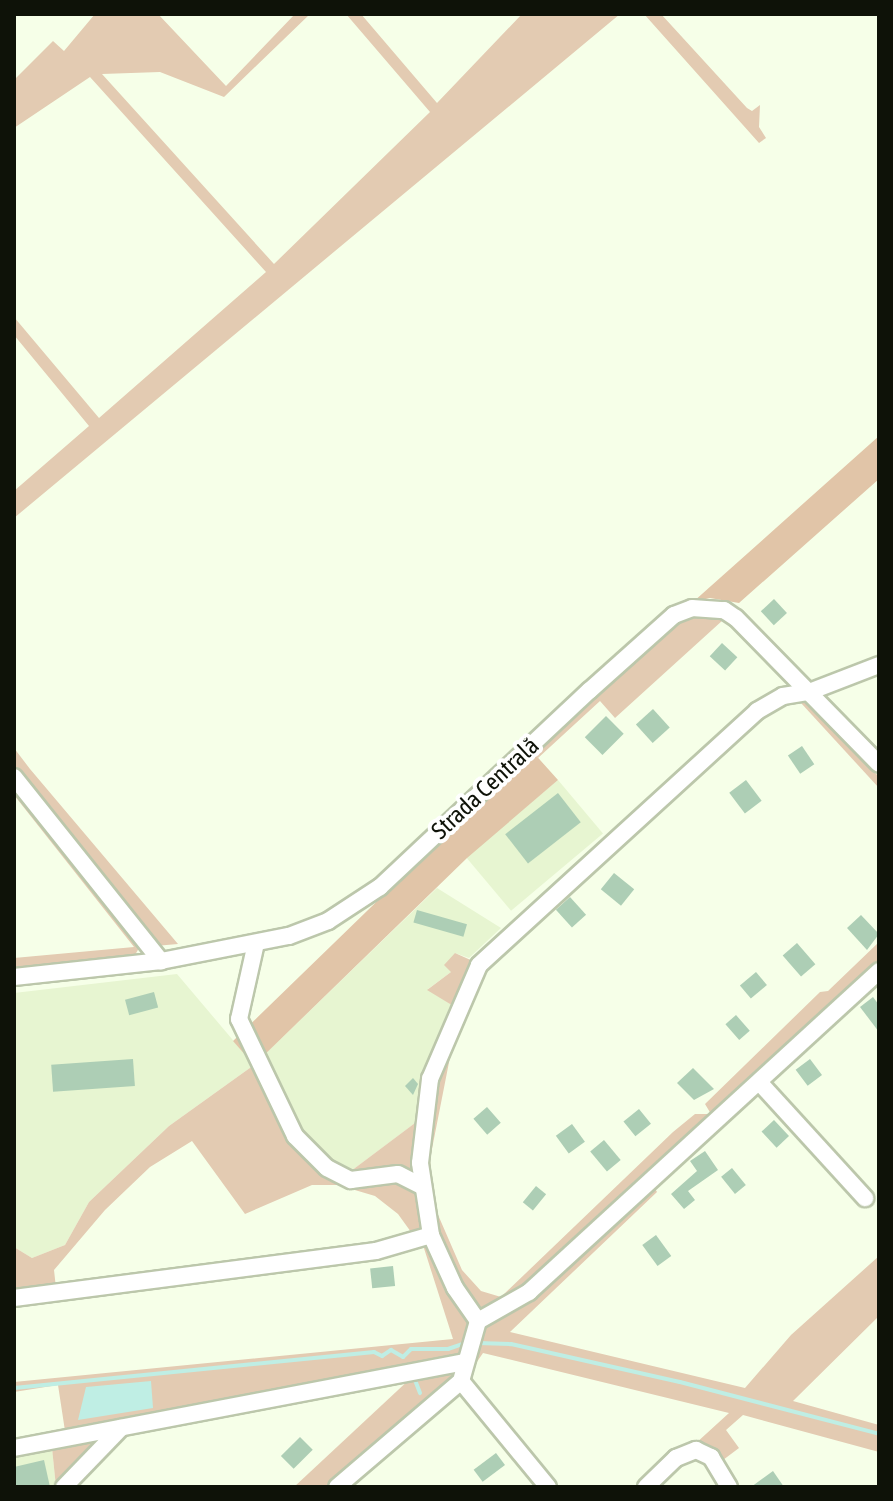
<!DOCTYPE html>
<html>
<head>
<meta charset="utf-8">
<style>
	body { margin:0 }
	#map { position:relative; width:893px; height:1501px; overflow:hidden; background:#f6ffe8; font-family:"Asap Condensed",sans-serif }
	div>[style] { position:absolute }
	.built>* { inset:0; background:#e7f5d1; transform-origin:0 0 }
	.green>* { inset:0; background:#e3cbb2 }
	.forest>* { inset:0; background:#e1c5a8 }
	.water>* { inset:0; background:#bfeee4 }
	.stream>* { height:4px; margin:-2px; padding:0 2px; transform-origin:2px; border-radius:2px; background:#bfeee4 }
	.building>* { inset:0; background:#adceb5; transform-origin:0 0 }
	.roads { filter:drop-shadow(2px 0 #bcc7ab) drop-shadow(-2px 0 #bcc7ab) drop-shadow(0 2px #bcc7ab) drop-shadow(0 -2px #bcc7ab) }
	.minor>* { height:16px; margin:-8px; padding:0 8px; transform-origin:8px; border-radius:8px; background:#fff }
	span { translate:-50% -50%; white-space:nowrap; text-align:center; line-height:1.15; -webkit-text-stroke:8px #fff; paint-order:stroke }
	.street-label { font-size:24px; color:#0e1208 }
	.frame { position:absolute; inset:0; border:16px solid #0e1208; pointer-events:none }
</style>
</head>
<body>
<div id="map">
	<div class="built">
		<div style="left:558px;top:780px;width:70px;height:120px;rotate:50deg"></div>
		<div style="clip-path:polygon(437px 888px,501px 928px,469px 958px,455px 953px,451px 972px,428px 989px,455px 1007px,423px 1117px,347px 1174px,297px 1134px,260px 1059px)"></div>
		<div style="clip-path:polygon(177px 974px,254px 1065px,169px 1126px,89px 1202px,65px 1245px,32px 1258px,14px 1247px,14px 993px)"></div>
		<div style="clip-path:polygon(52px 1448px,56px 1487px,14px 1487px,14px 1455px)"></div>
	</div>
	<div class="green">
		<div style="clip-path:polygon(95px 14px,158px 14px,226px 86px,295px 14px,310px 14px,224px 97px,160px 72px,102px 74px,274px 264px,430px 112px,346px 14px,361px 14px,437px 103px,522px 14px,620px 14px,14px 518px,14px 491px,89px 426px,14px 335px,14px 317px,99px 418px,266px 272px,90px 77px,14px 128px,14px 80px,53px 41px,64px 51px)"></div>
		<div style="clip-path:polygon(644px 14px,661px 14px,747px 108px,752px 111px,760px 105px,759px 127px,766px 138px,759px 143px)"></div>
		<div style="clip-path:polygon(707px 615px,723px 620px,615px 718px,600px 701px,538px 758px,532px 751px,676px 623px)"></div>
		<div style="clip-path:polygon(808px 702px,879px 777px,879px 788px,801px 703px)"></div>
		<div style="clip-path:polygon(14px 748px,30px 769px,178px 944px,155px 946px,14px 770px)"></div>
		<div style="clip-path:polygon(14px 786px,139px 948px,135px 955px,14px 969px,14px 958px,134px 947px,14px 795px)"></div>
		<div style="clip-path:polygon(879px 942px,879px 961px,529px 1286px,481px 1313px,464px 1299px,425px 1199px,434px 1079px,452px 1047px,430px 1159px,432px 1201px,462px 1270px,481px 1291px,501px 1297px,673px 1132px,695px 1114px,711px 1114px,705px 1104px,820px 992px,828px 991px)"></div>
		<div style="clip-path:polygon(455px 953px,475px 962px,455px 1007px,427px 990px,451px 972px,444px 965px)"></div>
		<div style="clip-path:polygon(254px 1065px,325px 1171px,414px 1186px,427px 1232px,411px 1232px,398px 1214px,375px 1196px,338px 1185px,312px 1185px,245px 1214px,192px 1141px,150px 1167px,105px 1210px,54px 1270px,56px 1288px,14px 1295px,14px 1247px,32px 1258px,65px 1245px,89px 1202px,169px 1126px)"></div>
		<div style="clip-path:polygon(423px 1117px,415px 1177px,347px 1174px)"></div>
		<div style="clip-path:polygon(654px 1187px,657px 1192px,510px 1332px,745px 1388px,791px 1335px,879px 1256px,879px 1316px,793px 1401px,879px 1425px,879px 1452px,743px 1415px,726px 1430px,739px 1448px,719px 1463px,695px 1444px,729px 1413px,483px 1353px,468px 1375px,484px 1321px)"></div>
		<div style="clip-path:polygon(429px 1239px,468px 1320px,458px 1357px,14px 1446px,14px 1439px,65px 1431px,58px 1385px,14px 1392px,14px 1382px,453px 1339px,422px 1242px)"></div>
		<div style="clip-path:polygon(459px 1368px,455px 1379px,333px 1487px,294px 1487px,412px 1377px)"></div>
		<div style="clip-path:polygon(97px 1435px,102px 1440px,62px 1487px,56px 1487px,52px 1448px)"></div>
	</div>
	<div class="forest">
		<div style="clip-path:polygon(879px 436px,879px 479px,739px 603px,710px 598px,693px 602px)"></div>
		<div style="clip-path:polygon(532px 751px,558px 780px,467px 858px,254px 1065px,233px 1041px)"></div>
	</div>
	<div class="water">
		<div style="clip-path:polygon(151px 1381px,153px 1408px,78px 1420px,86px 1387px)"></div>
	</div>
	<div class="stream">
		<div style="left:478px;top:1343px;width:33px;rotate:2deg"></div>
		<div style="left:511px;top:1344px;width:173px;rotate:12.7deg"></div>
		<div style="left:680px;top:1382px;width:206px;rotate:14.6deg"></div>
		<div style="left:415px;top:1380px;width:14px;rotate:69deg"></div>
		<div style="left:14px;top:1388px;width:362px;rotate:-5.7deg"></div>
		<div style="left:374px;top:1352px;width:9px;rotate:27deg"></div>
		<div style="left:382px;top:1356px;width:11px;rotate:-34deg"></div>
		<div style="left:391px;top:1350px;width:14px;rotate:30deg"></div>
		<div style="left:403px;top:1357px;width:11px;rotate:-45deg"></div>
		<div style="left:411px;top:1349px;width:37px"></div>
		<div style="left:448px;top:1349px;width:18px;rotate:-19deg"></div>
	</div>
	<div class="building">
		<div style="left:774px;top:599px;width:19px;height:18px;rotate:47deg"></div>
		<div style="left:722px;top:643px;width:21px;height:18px;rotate:43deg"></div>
		<div style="left:653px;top:709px;width:25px;height:23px;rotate:48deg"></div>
		<div style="left:606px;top:716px;width:25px;height:30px;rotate:45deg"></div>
		<div style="left:802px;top:746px;width:22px;height:17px;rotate:56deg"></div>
		<div style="left:746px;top:780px;width:26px;height:21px;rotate:53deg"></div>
		<div style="left:558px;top:793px;width:37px;height:67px;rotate:52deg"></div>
		<div style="left:614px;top:873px;width:26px;height:21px;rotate:39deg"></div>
		<div style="left:570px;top:897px;width:24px;height:19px;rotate:48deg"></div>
		<div style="left:417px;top:910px;width:52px;height:13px;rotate:16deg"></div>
		<div style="clip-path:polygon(861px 915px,879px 934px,867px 950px,847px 928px)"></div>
		<div style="left:797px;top:943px;width:28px;height:19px;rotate:49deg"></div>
		<div style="left:756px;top:972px;width:17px;height:21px;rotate:50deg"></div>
		<div style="left:154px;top:992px;width:16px;height:30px;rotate:75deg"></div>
		<div style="clip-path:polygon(873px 997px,879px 1005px,879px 1032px,860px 1007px)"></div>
		<div style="left:736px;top:1015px;width:21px;height:14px;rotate:49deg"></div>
		<div style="left:133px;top:1059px;width:27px;height:82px;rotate:86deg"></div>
		<div style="left:810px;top:1059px;width:20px;height:18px;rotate:53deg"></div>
		<div style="clip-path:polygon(693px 1068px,714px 1089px,694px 1100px,677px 1083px)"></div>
		<div style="clip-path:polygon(413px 1078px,418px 1084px,413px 1095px,405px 1086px)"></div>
		<div style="left:487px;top:1107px;width:21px;height:18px;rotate:49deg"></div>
		<div style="left:639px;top:1109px;width:19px;height:20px;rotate:51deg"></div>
		<div style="left:774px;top:1120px;width:22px;height:17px;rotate:47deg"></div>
		<div style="left:572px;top:1124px;width:22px;height:20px;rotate:54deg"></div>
		<div style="left:604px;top:1140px;width:26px;height:18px;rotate:50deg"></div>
		<div style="clip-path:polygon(705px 1151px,718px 1170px,688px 1191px,695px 1200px,684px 1209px,671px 1194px,697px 1171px,690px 1161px)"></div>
		<div style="left:732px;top:1168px;width:22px;height:14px;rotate:51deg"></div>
		<div style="left:536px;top:1186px;width:13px;height:21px;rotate:39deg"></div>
		<div style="left:656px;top:1235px;width:26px;height:17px;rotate:54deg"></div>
		<div style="left:393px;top:1266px;width:20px;height:23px;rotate:84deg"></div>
		<div style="left:300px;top:1437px;width:18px;height:27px;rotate:45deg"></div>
		<div style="left:496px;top:1453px;width:15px;height:28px;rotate:53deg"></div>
		<div style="clip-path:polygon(44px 1460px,50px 1487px,14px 1487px,14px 1467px)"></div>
		<div style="clip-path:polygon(773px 1471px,784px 1487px,751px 1487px)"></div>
	</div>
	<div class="roads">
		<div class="minor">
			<div style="left:14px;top:777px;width:236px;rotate:51.4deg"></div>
			<div style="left:256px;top:943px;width:78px;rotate:102.6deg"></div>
			<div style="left:239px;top:1019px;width:130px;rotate:64.4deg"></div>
			<div style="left:295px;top:1136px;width:45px;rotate:45deg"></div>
			<div style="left:327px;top:1168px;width:27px;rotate:27deg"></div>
			<div style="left:351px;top:1180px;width:47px;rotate:-7.3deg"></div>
			<div style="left:398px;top:1174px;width:25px;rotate:27deg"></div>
			<div style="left:14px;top:977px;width:148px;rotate:-6.2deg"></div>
			<div style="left:161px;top:961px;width:130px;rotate:-11.1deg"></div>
			<div style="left:289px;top:936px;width:42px;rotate:-21deg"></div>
			<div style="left:328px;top:921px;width:62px;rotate:-33.2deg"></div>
			<div style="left:380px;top:887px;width:287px;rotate:-43.2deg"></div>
			<div style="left:589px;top:691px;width:114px;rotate:-41.8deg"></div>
			<div style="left:674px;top:615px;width:19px;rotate:-21deg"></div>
			<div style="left:692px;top:608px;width:32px;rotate:4deg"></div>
			<div style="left:724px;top:610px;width:14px;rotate:34deg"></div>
			<div style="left:736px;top:618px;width:204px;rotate:45.6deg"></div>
			<div style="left:760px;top:1083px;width:156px;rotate:47.6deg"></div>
			<div style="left:14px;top:1298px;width:365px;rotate:-7.4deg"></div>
			<div style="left:376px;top:1251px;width:57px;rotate:-16.2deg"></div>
			<div style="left:478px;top:1321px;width:40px;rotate:-124.9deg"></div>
			<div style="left:455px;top:1288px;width:58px;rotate:-114.4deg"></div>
			<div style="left:431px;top:1235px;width:73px;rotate:-98.7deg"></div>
			<div style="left:420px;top:1163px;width:85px;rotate:-83.2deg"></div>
			<div style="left:430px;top:1079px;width:124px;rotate:-66.7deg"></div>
			<div style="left:479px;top:965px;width:377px;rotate:-42.4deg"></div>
			<div style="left:757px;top:711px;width:30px;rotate:-30deg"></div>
			<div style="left:783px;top:696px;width:26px;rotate:-9deg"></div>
			<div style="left:809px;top:692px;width:75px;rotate:-21.1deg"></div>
			<div style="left:14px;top:1448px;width:457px;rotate:-10.8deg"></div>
			<div style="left:64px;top:1487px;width:82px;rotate:-46deg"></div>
			<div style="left:337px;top:1487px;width:163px;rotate:-40.5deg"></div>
			<div style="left:548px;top:1487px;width:137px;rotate:-129.4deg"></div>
			<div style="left:461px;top:1381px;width:62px;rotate:-74.2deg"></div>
			<div style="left:478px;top:1321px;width:59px;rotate:-29.6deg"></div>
			<div style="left:529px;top:1292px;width:475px;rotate:-42.5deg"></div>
			<div style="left:646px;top:1487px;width:42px;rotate:-44deg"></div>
			<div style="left:676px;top:1458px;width:22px;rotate:-22deg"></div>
			<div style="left:696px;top:1450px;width:17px;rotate:25deg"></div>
			<div style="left:711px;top:1457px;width:35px;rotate:59deg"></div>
		</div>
	</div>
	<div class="street-label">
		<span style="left:485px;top:788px;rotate:-43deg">Strada Centrală</span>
	</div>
	<div class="frame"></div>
</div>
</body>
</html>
